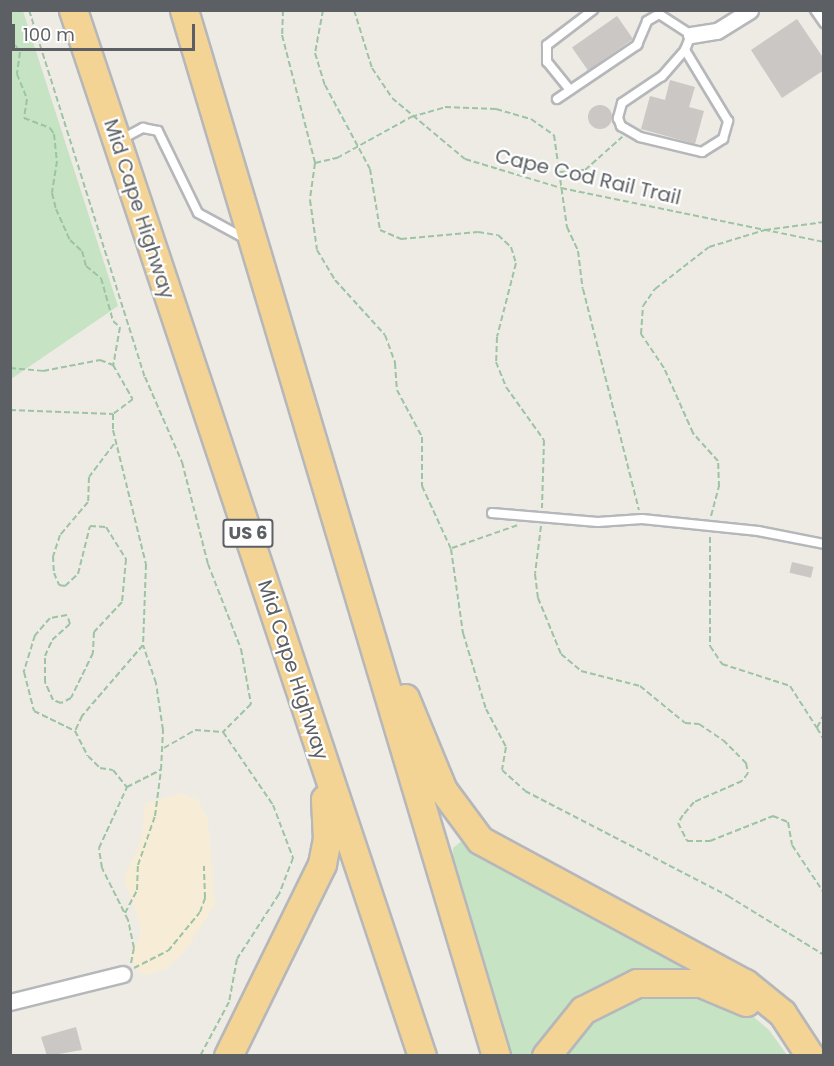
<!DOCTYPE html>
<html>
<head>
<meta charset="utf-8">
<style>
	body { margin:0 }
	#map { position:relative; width:834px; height:1066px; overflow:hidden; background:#edebe4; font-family:Poppins,sans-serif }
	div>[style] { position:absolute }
	.green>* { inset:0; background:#c6e3c3 }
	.sand>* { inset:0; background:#f7ecd6 }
	.building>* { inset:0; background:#cbc7c4; transform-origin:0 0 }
	.round { border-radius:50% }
	.path>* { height:2px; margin-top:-1px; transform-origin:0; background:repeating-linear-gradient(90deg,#9cc4a4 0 6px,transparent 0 9px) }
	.roads { filter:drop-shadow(2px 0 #b5b7ba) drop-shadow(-2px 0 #b5b7ba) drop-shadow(0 2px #b5b7ba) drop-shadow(0 -2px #b5b7ba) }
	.service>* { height:8px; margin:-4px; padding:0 4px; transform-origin:4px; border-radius:4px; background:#fff }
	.minor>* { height:15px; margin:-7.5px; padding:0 7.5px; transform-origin:7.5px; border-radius:7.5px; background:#fff }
	.motorway>* { height:27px; margin:-13.5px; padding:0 13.5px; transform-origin:13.5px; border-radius:13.5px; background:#f4d495 }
	span { translate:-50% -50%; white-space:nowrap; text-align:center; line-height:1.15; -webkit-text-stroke:4.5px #fff; paint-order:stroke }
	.shield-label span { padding:2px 4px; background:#fff; border:2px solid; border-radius:4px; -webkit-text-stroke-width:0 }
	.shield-label { font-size:18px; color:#5c6064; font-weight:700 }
	.street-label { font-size:20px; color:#5c6064 }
	.frame { position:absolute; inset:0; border:12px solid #5c6064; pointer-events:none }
	.scale { position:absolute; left:12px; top:24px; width:183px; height:27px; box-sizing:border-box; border:3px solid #5c6064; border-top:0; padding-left:8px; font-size:18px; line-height:21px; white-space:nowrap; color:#5c6064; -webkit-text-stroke:4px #fff; paint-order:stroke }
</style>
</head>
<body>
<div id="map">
	<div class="green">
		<div style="clip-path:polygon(23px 11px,118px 306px,11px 379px,10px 11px)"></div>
		<div style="clip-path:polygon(464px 839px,762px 1006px,665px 973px,538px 1055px,512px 1055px,452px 861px,453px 848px)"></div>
		<div style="clip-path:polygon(673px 987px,743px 1008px,769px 1030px,787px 1055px,555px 1056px,608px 1003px)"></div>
	</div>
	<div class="sand">
		<div style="clip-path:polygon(182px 793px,198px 800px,208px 820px,215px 905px,185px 951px,167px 968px,145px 975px,137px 971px,129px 954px,140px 938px,140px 923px,124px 879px,142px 837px,145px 804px)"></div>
	</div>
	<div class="building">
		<div style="left:617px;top:16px;width:28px;height:55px;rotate:55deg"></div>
		<div style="clip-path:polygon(797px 19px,824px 59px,824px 70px,782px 98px,751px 50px)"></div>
		<div style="clip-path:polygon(670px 80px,695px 87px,689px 107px,704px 111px,695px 144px,641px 129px,650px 96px,665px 100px)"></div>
		<div class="round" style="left:588px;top:105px;width:24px;height:24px"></div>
		<div style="left:792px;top:562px;width:22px;height:11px;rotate:13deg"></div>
		<div style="clip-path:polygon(76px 1027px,82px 1050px,47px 1056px,41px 1037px)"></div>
	</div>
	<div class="path">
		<div style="left:29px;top:10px;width:385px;rotate:72.5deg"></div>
		<div style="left:145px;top:377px;width:93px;rotate:66.5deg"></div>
		<div style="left:182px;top:462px;width:105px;rotate:75.7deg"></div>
		<div style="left:208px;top:564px;width:91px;rotate:68.8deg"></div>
		<div style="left:241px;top:649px;width:56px;rotate:79.7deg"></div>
		<div style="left:251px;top:704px;width:40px;rotate:135deg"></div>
		<div style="left:283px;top:10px;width:25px;rotate:92deg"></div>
		<div style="left:282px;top:35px;width:132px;rotate:75.5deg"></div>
		<div style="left:315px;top:163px;width:37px;rotate:98deg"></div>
		<div style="left:310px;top:200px;width:50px;rotate:82deg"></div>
		<div style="left:317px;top:250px;width:35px;rotate:59deg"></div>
		<div style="left:335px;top:280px;width:74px;rotate:47.7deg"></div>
		<div style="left:385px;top:335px;width:30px;rotate:70deg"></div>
		<div style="left:395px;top:363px;width:27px;rotate:86deg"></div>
		<div style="left:397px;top:390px;width:53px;rotate:62deg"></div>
		<div style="left:422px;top:437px;width:49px;rotate:90deg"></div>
		<div style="left:422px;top:486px;width:69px;rotate:65.3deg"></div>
		<div style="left:451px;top:549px;width:85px;rotate:81.9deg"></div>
		<div style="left:463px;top:633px;width:79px;rotate:73.2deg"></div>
		<div style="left:486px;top:709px;width:43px;rotate:62.2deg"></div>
		<div style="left:506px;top:747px;width:23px;rotate:100deg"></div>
		<div style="left:502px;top:770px;width:31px;rotate:42deg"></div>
		<div style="left:525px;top:791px;width:229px;rotate:27.3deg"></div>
		<div style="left:728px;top:896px;width:113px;rotate:31.6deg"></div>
		<div style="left:323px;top:10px;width:44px;rotate:100.5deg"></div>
		<div style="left:315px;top:53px;width:34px;rotate:73deg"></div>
		<div style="left:325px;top:85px;width:95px;rotate:61.8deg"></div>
		<div style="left:370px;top:169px;width:62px;rotate:80.7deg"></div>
		<div style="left:380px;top:230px;width:23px;rotate:23deg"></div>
		<div style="left:401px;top:239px;width:77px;rotate:-5.2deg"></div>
		<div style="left:478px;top:232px;width:20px;rotate:9deg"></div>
		<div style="left:498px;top:235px;width:18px;rotate:43deg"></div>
		<div style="left:511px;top:247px;width:17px;rotate:73deg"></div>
		<div style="left:516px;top:263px;width:76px;rotate:104.4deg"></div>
		<div style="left:497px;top:337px;width:25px;rotate:92deg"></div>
		<div style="left:496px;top:362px;width:27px;rotate:68deg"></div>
		<div style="left:506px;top:387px;width:65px;rotate:54.4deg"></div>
		<div style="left:544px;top:440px;width:68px;rotate:91.7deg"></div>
		<div style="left:354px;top:10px;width:61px;rotate:72.8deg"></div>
		<div style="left:372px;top:68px;width:36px;rotate:56deg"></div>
		<div style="left:392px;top:98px;width:95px;rotate:39.9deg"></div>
		<div style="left:465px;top:159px;width:100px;rotate:16.8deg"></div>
		<div style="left:561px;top:188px;width:268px;rotate:11.6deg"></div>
		<div style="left:10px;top:38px;width:17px;rotate:54deg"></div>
		<div style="left:20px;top:52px;width:22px;rotate:98deg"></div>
		<div style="left:17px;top:74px;width:27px;rotate:68deg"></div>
		<div style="left:27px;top:99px;width:19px;rotate:99deg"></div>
		<div style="left:24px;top:118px;width:28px;rotate:21deg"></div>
		<div style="left:50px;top:128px;width:7px;rotate:56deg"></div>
		<div style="left:54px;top:134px;width:27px;rotate:84deg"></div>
		<div style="left:57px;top:161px;width:32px;rotate:99deg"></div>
		<div style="left:52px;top:193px;width:16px;rotate:76deg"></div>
		<div style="left:56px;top:209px;width:34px;rotate:66deg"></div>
		<div style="left:70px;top:240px;width:16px;rotate:43deg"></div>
		<div style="left:82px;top:251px;width:16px;rotate:75deg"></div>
		<div style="left:86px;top:266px;width:19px;rotate:39deg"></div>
		<div style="left:101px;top:278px;width:45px;rotate:74.4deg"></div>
		<div style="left:113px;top:321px;width:9px;rotate:41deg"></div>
		<div style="left:120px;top:327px;width:39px;rotate:100deg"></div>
		<div style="left:315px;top:163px;width:23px;rotate:-13deg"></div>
		<div style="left:337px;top:158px;width:85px;rotate:-29deg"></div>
		<div style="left:411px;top:117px;width:35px;rotate:-16deg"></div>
		<div style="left:445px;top:107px;width:51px;rotate:2.2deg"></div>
		<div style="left:496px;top:109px;width:36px;rotate:16deg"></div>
		<div style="left:531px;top:119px;width:28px;rotate:35deg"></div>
		<div style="left:554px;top:135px;width:93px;rotate:82deg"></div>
		<div style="left:567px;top:227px;width:26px;rotate:65deg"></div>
		<div style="left:578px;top:251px;width:38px;rotate:83deg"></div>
		<div style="left:583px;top:289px;width:228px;rotate:75.8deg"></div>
		<div style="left:560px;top:172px;width:25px;rotate:-5deg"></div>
		<div style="left:585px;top:170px;width:50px;rotate:-41.7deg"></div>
		<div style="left:10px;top:368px;width:33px;rotate:5deg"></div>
		<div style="left:43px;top:371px;width:58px;rotate:-10.9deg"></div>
		<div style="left:100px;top:360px;width:14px;rotate:21deg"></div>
		<div style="left:113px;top:365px;width:39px;rotate:60deg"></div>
		<div style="left:133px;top:399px;width:25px;rotate:143deg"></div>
		<div style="left:113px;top:414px;width:16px;rotate:90deg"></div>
		<div style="left:113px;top:430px;width:138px;rotate:76.2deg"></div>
		<div style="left:146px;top:564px;width:81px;rotate:92.1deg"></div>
		<div style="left:143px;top:645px;width:94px;rotate:130.7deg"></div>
		<div style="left:82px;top:716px;width:17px;rotate:115deg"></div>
		<div style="left:10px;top:410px;width:103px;rotate:2.2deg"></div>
		<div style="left:114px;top:444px;width:41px;rotate:127.1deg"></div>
		<div style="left:89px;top:477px;width:25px;rotate:92deg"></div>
		<div style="left:88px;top:502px;width:43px;rotate:130.3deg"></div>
		<div style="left:60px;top:535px;width:22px;rotate:108deg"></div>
		<div style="left:53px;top:556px;width:17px;rotate:87deg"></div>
		<div style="left:54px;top:573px;width:13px;rotate:67deg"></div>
		<div style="left:59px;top:585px;width:6px;rotate:9deg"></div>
		<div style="left:65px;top:586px;width:18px;rotate:-43deg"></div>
		<div style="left:78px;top:574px;width:49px;rotate:-76deg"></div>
		<div style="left:90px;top:526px;width:16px;rotate:4deg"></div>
		<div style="left:106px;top:527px;width:38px;rotate:58deg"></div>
		<div style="left:126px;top:559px;width:43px;rotate:95.3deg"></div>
		<div style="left:122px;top:602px;width:41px;rotate:133deg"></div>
		<div style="left:94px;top:632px;width:21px;rotate:93deg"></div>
		<div style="left:93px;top:653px;width:50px;rotate:116.1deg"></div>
		<div style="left:71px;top:698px;width:11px;rotate:153deg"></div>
		<div style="left:61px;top:703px;width:9px;rotate:-159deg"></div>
		<div style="left:53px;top:700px;width:20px;rotate:-114deg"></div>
		<div style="left:45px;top:682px;width:26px;rotate:-90deg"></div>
		<div style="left:45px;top:656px;width:17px;rotate:-66deg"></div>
		<div style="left:52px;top:640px;width:24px;rotate:-42deg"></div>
		<div style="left:70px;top:624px;width:9px;rotate:-108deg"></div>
		<div style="left:67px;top:615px;width:17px;rotate:170deg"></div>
		<div style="left:50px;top:618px;width:23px;rotate:131deg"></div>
		<div style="left:35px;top:635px;width:39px;rotate:107deg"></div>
		<div style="left:24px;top:672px;width:40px;rotate:75.6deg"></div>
		<div style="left:34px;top:711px;width:46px;rotate:26deg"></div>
		<div style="left:75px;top:731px;width:28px;rotate:63deg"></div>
		<div style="left:88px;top:756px;width:17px;rotate:45deg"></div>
		<div style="left:100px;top:768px;width:13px;rotate:9deg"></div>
		<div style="left:113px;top:770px;width:22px;rotate:51deg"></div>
		<div style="left:711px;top:516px;width:30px;rotate:-75deg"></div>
		<div style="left:719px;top:487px;width:26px;rotate:-92deg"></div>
		<div style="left:718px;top:461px;width:38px;rotate:-132deg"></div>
		<div style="left:693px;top:433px;width:71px;rotate:-114deg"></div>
		<div style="left:664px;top:368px;width:41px;rotate:-124.1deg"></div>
		<div style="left:641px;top:334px;width:28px;rotate:-86deg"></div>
		<div style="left:643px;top:306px;width:21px;rotate:-55deg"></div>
		<div style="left:655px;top:289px;width:68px;rotate:-37.9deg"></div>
		<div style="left:709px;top:247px;width:59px;rotate:-16.9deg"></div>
		<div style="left:765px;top:230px;width:60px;rotate:-7.7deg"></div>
		<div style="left:541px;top:526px;width:48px;rotate:97.1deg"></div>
		<div style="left:535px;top:574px;width:24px;rotate:83deg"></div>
		<div style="left:538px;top:598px;width:61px;rotate:67.7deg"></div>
		<div style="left:561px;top:654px;width:26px;rotate:40deg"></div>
		<div style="left:581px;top:671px;width:61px;rotate:14.3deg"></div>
		<div style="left:640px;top:686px;width:58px;rotate:39.4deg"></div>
		<div style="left:685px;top:723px;width:14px;rotate:4deg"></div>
		<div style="left:699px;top:724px;width:29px;rotate:34deg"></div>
		<div style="left:723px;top:740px;width:33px;rotate:45deg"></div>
		<div style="left:746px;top:763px;width:10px;rotate:79deg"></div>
		<div style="left:748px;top:773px;width:10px;rotate:127deg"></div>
		<div style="left:742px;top:781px;width:52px;rotate:156.4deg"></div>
		<div style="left:694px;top:802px;width:17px;rotate:130deg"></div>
		<div style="left:683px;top:815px;width:9px;rotate:122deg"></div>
		<div style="left:678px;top:823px;width:20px;rotate:63deg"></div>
		<div style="left:687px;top:841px;width:23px"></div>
		<div style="left:710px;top:841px;width:68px;rotate:-21.6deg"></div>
		<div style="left:773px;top:816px;width:16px;rotate:22deg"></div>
		<div style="left:788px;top:822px;width:23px;rotate:80deg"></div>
		<div style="left:792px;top:845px;width:58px;rotate:56.3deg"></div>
		<div style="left:710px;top:537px;width:109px;rotate:90deg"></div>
		<div style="left:710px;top:646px;width:22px;rotate:56deg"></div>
		<div style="left:722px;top:664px;width:71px;rotate:17.9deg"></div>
		<div style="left:790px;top:686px;width:50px;rotate:57.3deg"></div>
		<div style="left:452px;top:548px;width:70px;rotate:-19.2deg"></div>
		<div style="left:824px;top:714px;width:16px;rotate:117deg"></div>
		<div style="left:817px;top:728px;width:14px;rotate:60deg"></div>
		<div style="left:164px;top:748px;width:36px;rotate:-30deg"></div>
		<div style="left:195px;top:730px;width:28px;rotate:4deg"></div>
		<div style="left:223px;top:732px;width:88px;rotate:55.6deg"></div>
		<div style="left:273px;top:805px;width:57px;rotate:69.3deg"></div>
		<div style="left:293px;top:858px;width:39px;rotate:111deg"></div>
		<div style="left:279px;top:894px;width:77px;rotate:122.9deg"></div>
		<div style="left:237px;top:959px;width:44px;rotate:100.5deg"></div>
		<div style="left:229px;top:1002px;width:61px;rotate:118.2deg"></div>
		<div style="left:125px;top:913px;width:26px;rotate:-62deg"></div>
		<div style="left:137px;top:890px;width:25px;rotate:-88deg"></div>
		<div style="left:138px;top:865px;width:52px;rotate:-70.9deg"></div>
		<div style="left:155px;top:816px;width:46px;rotate:-82.6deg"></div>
		<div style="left:131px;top:963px;width:15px;rotate:-79deg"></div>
		<div style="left:134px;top:948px;width:29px;rotate:-102deg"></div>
		<div style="left:128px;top:920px;width:58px;rotate:-116.6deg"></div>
		<div style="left:102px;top:868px;width:20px;rotate:-99deg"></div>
		<div style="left:99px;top:848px;width:67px;rotate:-65.3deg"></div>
		<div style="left:127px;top:787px;width:38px;rotate:-27deg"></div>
		<div style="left:161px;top:770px;width:40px;rotate:-87.1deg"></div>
		<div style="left:163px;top:730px;width:48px;rotate:-98.5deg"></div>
		<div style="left:156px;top:683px;width:40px;rotate:-108.9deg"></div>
		<div style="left:134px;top:968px;width:38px;rotate:-27deg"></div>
		<div style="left:168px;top:951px;width:50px;rotate:-50.6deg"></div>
		<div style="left:200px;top:912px;width:15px;rotate:-70deg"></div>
		<div style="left:205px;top:898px;width:32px;rotate:-92deg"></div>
	</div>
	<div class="roads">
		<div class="service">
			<div style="left:815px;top:10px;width:16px;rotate:55deg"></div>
			<div style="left:570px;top:90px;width:36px;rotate:-129deg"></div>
			<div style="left:547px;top:62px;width:17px;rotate:-90deg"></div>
			<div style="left:547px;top:45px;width:58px;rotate:-37.3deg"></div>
			<div style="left:557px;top:99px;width:97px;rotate:-34deg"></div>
			<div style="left:637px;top:45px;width:26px;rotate:-67deg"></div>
			<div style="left:647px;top:21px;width:14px;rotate:-30deg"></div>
			<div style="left:659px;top:14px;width:38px;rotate:33deg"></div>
			<div style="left:691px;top:35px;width:16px;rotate:112deg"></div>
			<div style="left:685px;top:50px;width:35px;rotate:131deg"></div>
			<div style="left:662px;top:76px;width:48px;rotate:146deg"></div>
			<div style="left:622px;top:103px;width:16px;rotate:105deg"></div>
			<div style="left:618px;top:118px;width:9px;rotate:69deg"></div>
			<div style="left:621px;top:126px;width:22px;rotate:30deg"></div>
			<div style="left:640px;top:137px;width:64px;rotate:13.6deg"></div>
			<div style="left:702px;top:152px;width:25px;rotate:-32deg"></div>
			<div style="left:723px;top:139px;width:19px;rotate:-74deg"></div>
			<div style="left:728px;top:121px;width:83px;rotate:-121.2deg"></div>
			<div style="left:120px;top:140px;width:26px;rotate:-28deg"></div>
			<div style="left:143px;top:128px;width:15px;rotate:11deg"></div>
			<div style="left:158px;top:131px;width:91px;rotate:64deg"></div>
			<div style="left:198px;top:213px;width:55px;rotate:28.4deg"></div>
			<div style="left:492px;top:513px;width:106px;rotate:4.9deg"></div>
			<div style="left:598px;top:522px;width:44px;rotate:-3.9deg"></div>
			<div style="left:642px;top:519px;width:117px;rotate:5.9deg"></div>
			<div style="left:758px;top:531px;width:67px;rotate:11.1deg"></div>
		</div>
		<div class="minor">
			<div style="left:691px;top:35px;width:26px;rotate:-9deg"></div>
			<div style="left:717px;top:31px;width:39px;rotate:-32deg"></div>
			<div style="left:10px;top:1002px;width:116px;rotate:-13.9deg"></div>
		</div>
		<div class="motorway">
			<div style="left:73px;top:10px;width:1103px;rotate:71.55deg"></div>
			<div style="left:184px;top:10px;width:1092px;rotate:73.39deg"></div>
			<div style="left:405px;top:698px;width:100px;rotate:67.6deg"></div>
			<div style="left:443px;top:790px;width:62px;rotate:53.5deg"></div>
			<div style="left:480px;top:840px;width:301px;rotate:28.4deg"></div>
			<div style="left:745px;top:983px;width:48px;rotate:39deg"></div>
			<div style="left:782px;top:1013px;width:51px;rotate:56.9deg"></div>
			<div style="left:228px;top:1056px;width:214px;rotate:-63.9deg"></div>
			<div style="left:322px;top:864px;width:25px;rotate:-79deg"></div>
			<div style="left:327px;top:839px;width:40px;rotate:-92.9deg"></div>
			<div style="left:546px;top:1056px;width:59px;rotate:-51.2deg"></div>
			<div style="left:583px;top:1010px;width:60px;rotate:-26.6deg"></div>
			<div style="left:637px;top:983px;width:64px"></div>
			<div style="left:701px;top:983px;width:49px;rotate:22.9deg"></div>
		</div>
	</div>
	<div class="shield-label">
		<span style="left:248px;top:533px">US 6</span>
	</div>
	<div class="street-label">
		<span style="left:588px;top:177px;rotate:13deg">Cape Cod Rail Trail</span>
		<span style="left:139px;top:209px;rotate:72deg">Mid Cape Highway</span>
		<span style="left:293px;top:670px;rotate:72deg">Mid Cape Highway</span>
	</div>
	<div class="frame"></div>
	<div class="scale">100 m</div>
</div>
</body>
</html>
